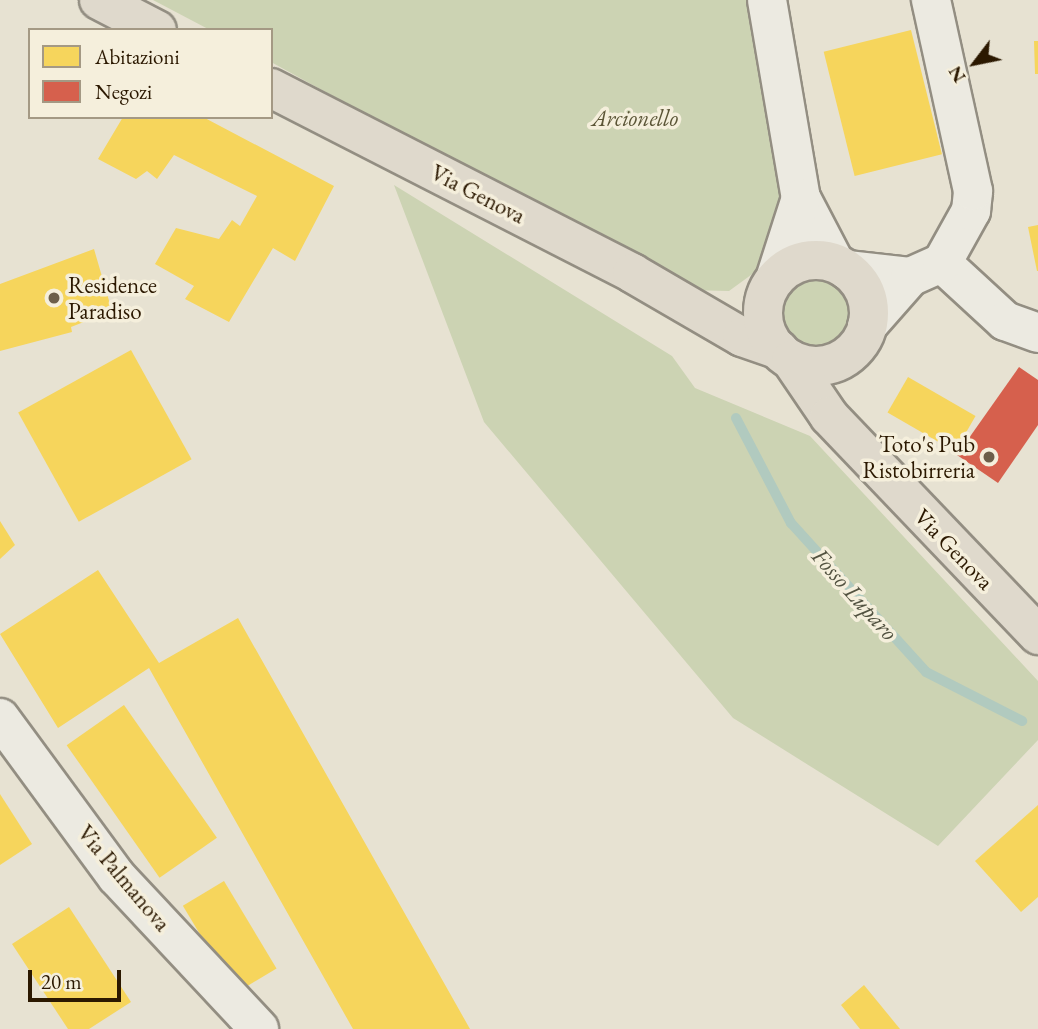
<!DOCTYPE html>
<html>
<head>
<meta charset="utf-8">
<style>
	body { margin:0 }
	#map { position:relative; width:1038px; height:1029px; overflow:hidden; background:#e7e2d2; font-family:"EB Garamond",serif }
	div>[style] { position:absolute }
	.green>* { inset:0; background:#ccd3b3 }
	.round { border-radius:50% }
	.homes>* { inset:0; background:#f6d55c; transform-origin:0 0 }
	.shops>* { inset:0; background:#d6604d }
	.stream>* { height:10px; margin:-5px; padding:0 5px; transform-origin:5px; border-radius:5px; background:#b1cabf }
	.roads { filter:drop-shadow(2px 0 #938e82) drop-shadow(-2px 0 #938e82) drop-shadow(0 2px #938e82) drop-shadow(0 -2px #938e82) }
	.minor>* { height:38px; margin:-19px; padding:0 19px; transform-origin:19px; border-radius:19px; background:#eceae1 }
	.major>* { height:38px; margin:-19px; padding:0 19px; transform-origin:19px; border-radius:19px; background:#dfd9cc }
	.major>.ring { margin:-19px; padding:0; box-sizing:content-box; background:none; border:38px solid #dfd9cc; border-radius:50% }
	.dots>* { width:19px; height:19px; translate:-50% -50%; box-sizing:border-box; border:4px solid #f5efdc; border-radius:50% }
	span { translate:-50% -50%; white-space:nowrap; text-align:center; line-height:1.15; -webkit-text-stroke:7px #f5efdc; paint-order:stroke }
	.park-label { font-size:23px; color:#5b5536; font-style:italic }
	.street-label { font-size:23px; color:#2b1800 }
	.poi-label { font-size:23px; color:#2b1800 }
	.left { translate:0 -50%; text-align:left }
	.right { translate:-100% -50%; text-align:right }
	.water-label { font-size:24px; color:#525240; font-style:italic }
	.legend { position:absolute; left:28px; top:28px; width:245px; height:91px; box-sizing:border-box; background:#f5efdc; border:2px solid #a49984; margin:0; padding:9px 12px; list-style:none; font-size:21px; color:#2b1800 }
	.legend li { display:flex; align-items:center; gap:14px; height:35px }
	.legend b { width:35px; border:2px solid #a49984 }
	.north { position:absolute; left:940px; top:28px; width:70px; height:70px; -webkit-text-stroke:5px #f5efdc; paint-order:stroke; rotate:238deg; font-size:19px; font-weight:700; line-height:28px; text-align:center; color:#2b1800 }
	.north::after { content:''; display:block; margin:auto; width:24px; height:32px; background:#2b1800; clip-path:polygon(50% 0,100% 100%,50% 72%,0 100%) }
	.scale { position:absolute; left:28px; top:970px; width:93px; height:32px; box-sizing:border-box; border:4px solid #2b1800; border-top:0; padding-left:9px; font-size:21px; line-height:24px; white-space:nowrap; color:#2b1800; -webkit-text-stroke:5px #f5efdc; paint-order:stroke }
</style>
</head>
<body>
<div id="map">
	<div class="green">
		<div style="clip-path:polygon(153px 0,747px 0,785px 194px,766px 264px,729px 291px,686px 290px,271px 62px,271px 30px,210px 30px)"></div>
		<div style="clip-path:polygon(394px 185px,672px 356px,695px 388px,810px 436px,1038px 681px,1038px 740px,938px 846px,733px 718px,484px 422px)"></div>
		<div class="round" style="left:779px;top:276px;width:74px;height:74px"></div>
	</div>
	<div class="homes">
		<div style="left:911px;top:30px;width:128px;height:90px;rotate:76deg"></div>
		<div style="clip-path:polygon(1034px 41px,1038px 41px,1038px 74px,1035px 74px)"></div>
		<div style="clip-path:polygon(123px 117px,203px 117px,334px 186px,295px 261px,273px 248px,229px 322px,185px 299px,194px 286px,155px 264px,176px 228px,219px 239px,232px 220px,240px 226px,257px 196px,174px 155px,157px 179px,147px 171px,136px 179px,98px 159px)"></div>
		<div style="clip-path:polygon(1038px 225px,1038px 271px,1037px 271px,1028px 227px)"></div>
		<div style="clip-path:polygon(94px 249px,112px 311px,71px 327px,72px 332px,0 351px,0 284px)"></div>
		<div style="left:131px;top:350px;width:125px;height:129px;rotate:61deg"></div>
		<div style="left:908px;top:377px;width:78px;height:41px;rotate:30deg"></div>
		<div style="clip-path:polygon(0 521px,15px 545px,0 559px)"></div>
		<div style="clip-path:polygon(98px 570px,159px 663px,238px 618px,470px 1029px,353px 1029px,149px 668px,58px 728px,0 634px)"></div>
		<div style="left:124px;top:705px;width:162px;height:70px;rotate:55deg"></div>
		<div style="clip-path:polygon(0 794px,32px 844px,0 865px)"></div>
		<div style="clip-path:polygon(1038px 805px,1038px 897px,1021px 912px,975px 861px)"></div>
		<div style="left:224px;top:881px;width:102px;height:48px;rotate:59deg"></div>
		<div style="clip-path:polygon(69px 907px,131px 1002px,89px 1029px,68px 1029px,12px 944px)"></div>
		<div style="clip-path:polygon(864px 985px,900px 1029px,860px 1029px,841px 1005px)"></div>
	</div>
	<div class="shops">
		<div style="clip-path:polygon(1019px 367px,1038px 380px,1038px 425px,998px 483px,957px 455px)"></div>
	</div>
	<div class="stream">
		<div style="left:736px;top:418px;width:119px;rotate:62.4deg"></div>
		<div style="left:791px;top:523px;width:201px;rotate:47.8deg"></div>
		<div style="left:926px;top:672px;width:108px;rotate:27deg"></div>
	</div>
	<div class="roads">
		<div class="minor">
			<div style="left:767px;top:0;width:201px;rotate:80.3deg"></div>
			<div style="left:801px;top:198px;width:73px;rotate:62.4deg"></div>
			<div style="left:942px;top:263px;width:86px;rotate:42.6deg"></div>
			<div style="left:1005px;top:321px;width:35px;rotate:20deg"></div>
			<div style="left:847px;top:270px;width:63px;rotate:6.3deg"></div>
			<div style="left:775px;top:279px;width:85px;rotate:-72.2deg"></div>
			<div style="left:867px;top:326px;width:65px;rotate:-48.7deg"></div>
			<div style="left:910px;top:277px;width:35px;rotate:-24deg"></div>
			<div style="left:942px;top:263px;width:60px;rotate:-60.9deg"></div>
			<div style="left:971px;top:211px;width:20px;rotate:-84deg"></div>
			<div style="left:973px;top:191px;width:196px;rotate:-102.4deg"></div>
			<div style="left:0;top:718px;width:197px;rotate:53.7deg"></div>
			<div style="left:117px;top:877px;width:208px;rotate:46.9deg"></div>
		</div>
		<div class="major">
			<div style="left:99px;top:0;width:65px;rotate:27.3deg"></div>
			<div style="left:271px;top:88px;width:406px;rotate:27.1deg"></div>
			<div style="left:632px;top:273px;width:127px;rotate:30.2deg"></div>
			<div style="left:742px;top:337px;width:39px;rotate:19deg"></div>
			<div class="ring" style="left:763px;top:260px;width:68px;height:68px"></div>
			<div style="left:791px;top:360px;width:68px;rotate:55.8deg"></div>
			<div style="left:829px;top:416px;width:303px;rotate:46.3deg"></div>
		</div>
	</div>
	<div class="dots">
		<div style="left:54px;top:298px;background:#6d5f4a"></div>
		<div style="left:989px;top:457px;background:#6d5f4a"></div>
	</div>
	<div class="park-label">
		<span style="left:635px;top:118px">Arcionello</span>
	</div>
	<div class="street-label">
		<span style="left:478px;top:194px;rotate:27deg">Via Genova</span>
		<span style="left:954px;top:549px;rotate:46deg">Via Genova</span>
		<span style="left:124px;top:878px;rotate:50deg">Via Palmanova</span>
	</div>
	<div class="poi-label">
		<span class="left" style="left:68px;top:298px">Residence<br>Paradiso</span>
		<span class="right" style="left:975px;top:457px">Toto's Pub<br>Ristobirreria</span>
	</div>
	<div class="water-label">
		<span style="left:855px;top:594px;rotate:48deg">Fosso Luparo</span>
	</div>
	<ul class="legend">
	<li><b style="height:19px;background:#f6d55c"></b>Abitazioni</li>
	<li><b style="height:19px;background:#d6604d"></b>Negozi</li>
	</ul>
	<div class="north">N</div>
	<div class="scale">20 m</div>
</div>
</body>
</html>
